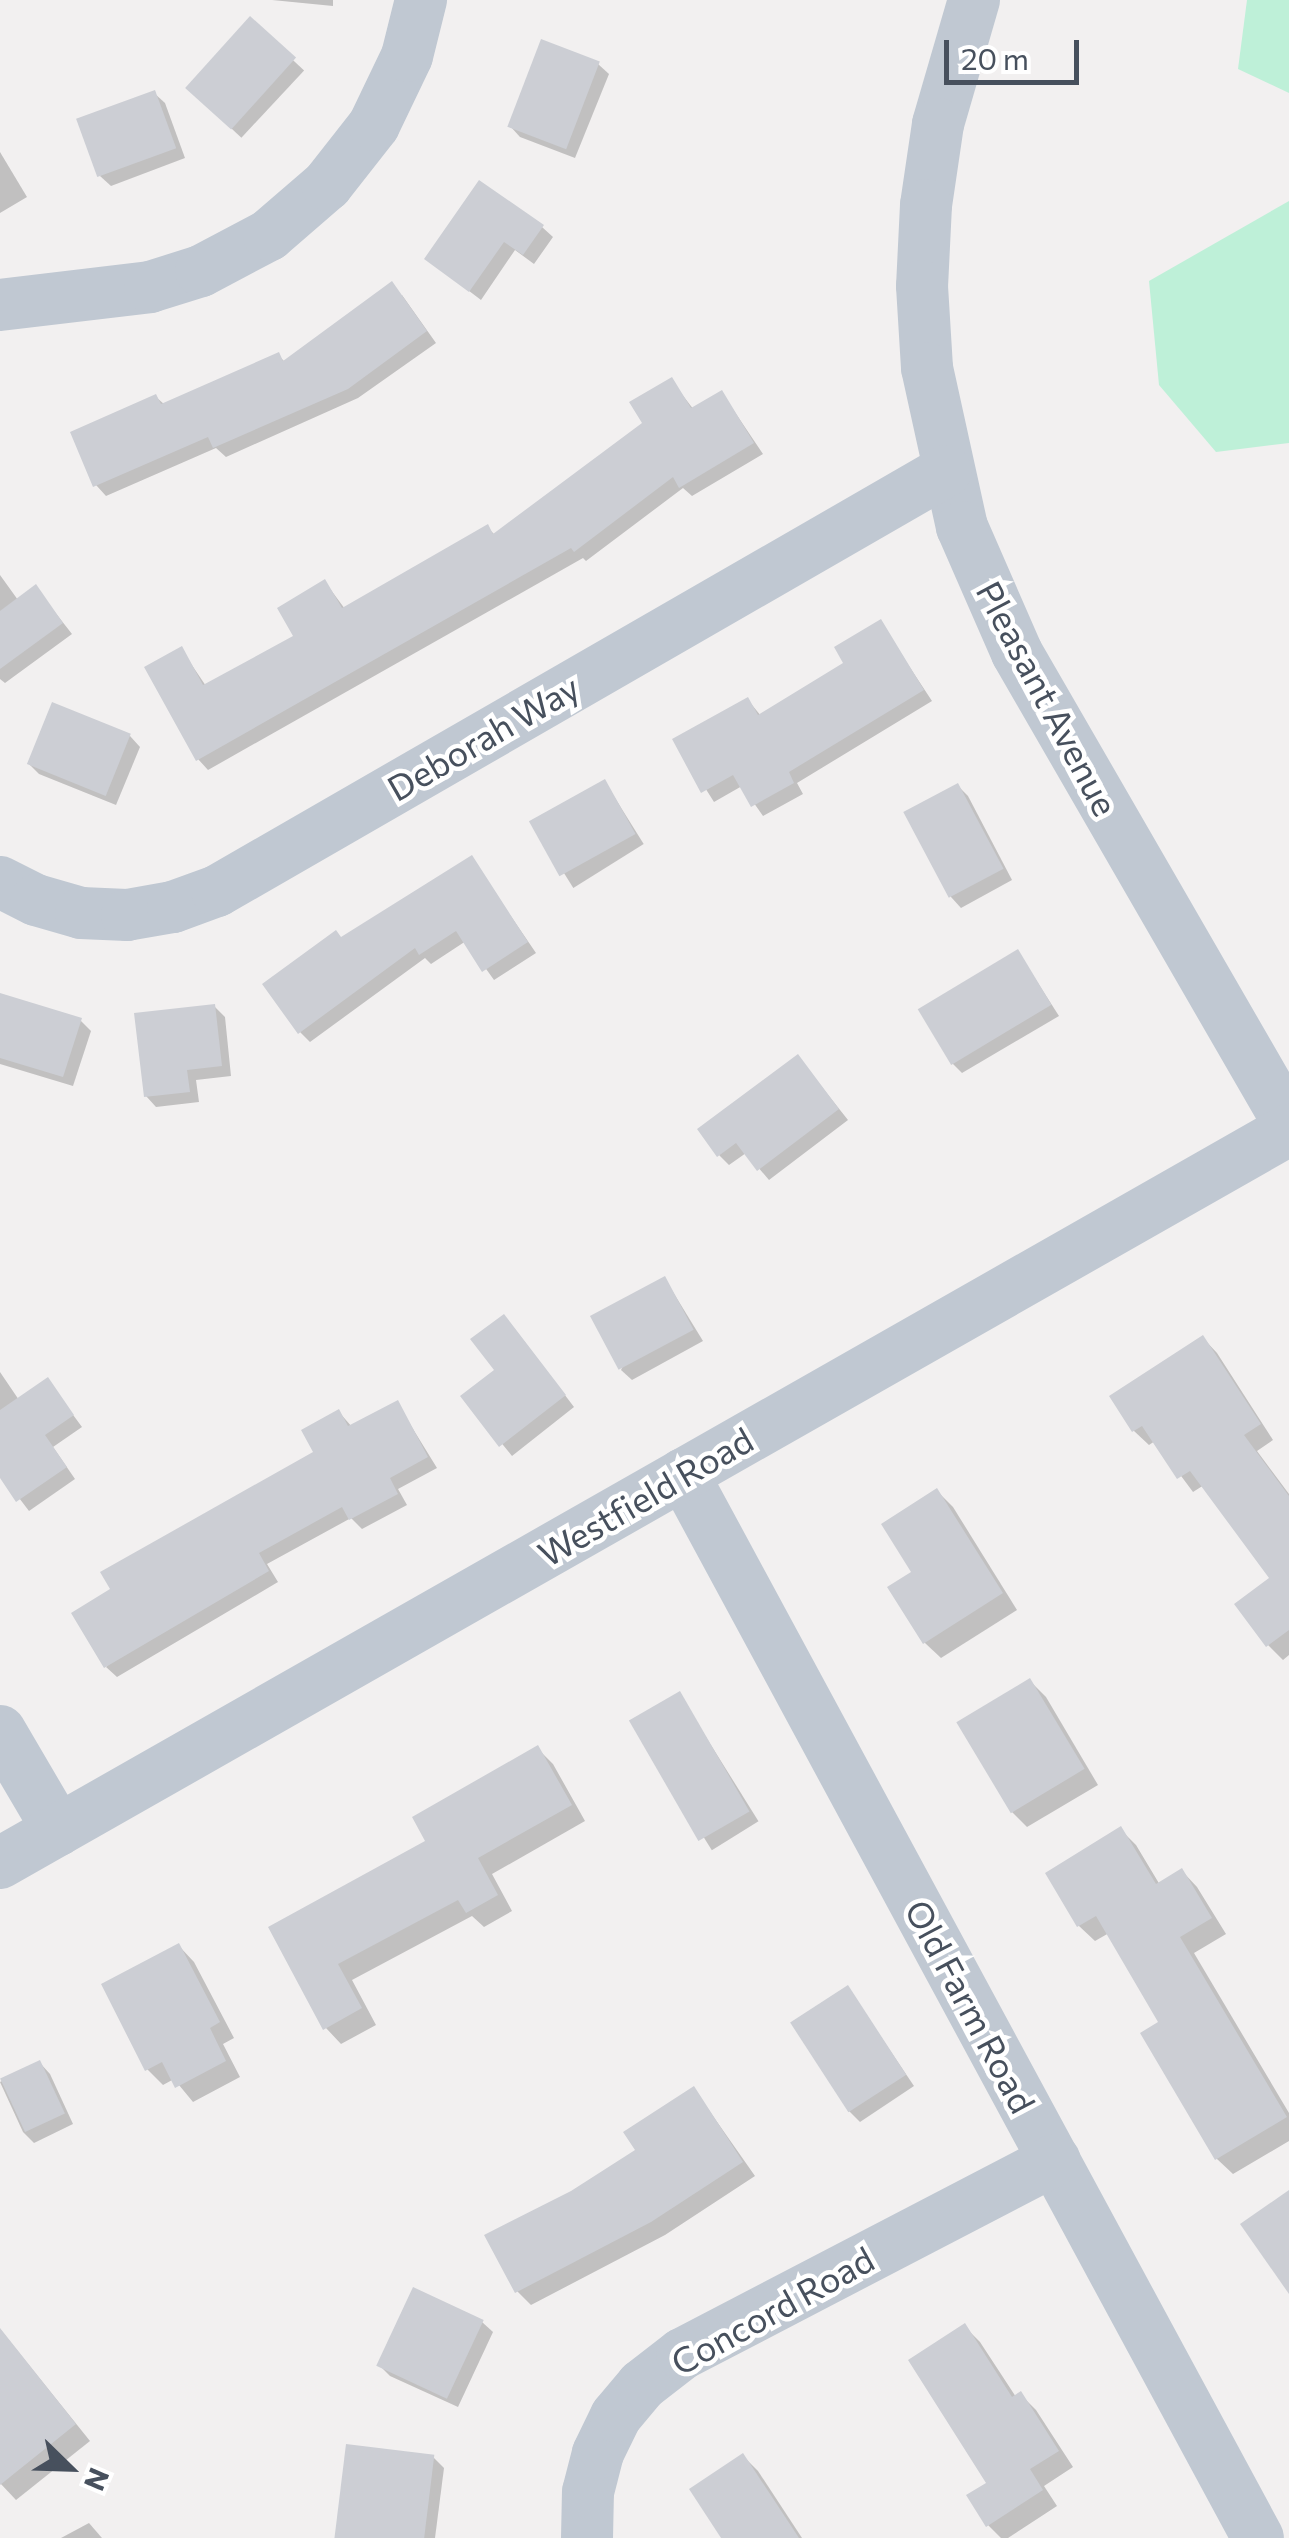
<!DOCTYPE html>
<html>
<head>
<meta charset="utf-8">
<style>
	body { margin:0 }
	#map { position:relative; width:1289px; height:2538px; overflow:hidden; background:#f2f0f0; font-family:Commissioner,sans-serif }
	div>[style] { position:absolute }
	.green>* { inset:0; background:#bef0d8 }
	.shadow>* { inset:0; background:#0003; transform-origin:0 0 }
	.building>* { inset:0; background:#ccced4; transform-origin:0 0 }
	.street>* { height:52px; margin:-26px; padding:0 26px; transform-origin:26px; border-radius:26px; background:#c0c8d2 }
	span { translate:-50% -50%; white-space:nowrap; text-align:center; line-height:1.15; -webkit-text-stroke:9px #fff; paint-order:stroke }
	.street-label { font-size:35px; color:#47505d }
	.north { position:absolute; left:20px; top:2418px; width:100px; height:100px; -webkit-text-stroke:8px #fff; paint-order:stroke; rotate:113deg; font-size:28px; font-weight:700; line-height:40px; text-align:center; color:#47505d }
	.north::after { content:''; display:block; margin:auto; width:35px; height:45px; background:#47505d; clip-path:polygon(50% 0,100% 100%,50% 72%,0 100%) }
	.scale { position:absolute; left:944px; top:40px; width:135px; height:45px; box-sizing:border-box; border:5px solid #47505d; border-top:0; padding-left:12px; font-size:30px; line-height:35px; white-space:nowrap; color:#47505d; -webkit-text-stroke:8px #fff; paint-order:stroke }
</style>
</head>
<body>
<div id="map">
	<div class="green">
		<div style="clip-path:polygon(1247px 0,1289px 0,1289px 93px,1238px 69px)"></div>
		<div style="clip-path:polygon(1289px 201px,1289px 443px,1216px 452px,1159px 385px,1149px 281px)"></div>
	</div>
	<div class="shadow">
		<div style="clip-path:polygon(272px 0,333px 0,333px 6px)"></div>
		<div style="left:250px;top:20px;width:74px;height:92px;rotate:43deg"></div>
		<div style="clip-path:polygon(598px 64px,609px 74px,575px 158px,520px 137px,510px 126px)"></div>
		<div style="clip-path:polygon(154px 93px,165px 103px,185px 158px,111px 186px,100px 176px)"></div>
		<div style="clip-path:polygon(0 152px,27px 197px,0 213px)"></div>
		<div style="clip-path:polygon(542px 227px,553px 237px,534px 264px,515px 250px,481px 300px,427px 259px)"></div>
		<div style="clip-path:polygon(402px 295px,436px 343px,358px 398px,226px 457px,216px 448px,106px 496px,96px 485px,156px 397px,165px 405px,278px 355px,285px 362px)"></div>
		<div style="clip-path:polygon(671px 380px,694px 410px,722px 393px,763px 454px,692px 496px,683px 488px,586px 561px,583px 558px,208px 770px,198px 759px,181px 649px,206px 686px,296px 637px,325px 582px,345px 609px,487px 527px,495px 535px,645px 424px)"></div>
		<div style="clip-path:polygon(0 575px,18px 600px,36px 588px,72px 634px,5px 683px,0 679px)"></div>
		<div style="clip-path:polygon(880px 622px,932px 701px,797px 783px,803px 794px,763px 816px,742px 786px,714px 802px,675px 740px,748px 700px,761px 716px,847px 664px)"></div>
		<div style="clip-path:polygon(130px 736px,140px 747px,116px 805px,39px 774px,29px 764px)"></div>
		<div style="left:605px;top:782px;width:73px;height:83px;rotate:58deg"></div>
		<div style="clip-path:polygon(958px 786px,968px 796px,1012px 880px,961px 908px,951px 897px)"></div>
		<div style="clip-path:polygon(471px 858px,536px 953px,494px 980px,466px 941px,431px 964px,425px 958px,310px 1042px,300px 1032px,342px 940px)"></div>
		<div style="clip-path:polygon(1018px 952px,1059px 1016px,962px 1073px,952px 1063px)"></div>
		<div style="clip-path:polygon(0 1000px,80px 1020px,91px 1031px,73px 1086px,0 1064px)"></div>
		<div style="clip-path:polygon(214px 1006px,225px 1017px,231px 1076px,196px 1080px,199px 1102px,156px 1107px,146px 1096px)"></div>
		<div style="clip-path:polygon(798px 1057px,848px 1120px,769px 1180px,746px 1153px,729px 1165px,719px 1155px)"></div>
		<div style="clip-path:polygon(665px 1279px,703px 1341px,632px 1380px,621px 1370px)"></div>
		<div style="clip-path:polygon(514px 1328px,574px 1407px,512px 1456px,464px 1397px,497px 1370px)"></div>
		<div style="clip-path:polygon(1203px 1338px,1217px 1353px,1273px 1440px,1257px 1451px,1289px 1494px,1289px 1655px,1283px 1660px,1268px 1645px,1272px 1579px,1204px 1485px,1193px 1492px,1155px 1441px,1149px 1445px,1134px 1431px,1112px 1397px)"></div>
		<div style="clip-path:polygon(0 1372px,19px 1400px,48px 1381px,82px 1427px,53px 1447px,75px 1479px,29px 1511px,0 1473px)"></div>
		<div style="clip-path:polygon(397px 1403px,437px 1468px,398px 1489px,407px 1505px,362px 1529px,351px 1518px,267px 1564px,278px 1582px,117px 1677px,106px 1667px,316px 1453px,339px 1412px,352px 1427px)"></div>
		<div style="clip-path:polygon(937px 1491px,953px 1507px,1017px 1610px,941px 1658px,925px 1643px,915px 1573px)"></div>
		<div style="clip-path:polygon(1030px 1681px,1046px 1697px,1098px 1785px,1027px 1827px,1011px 1811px)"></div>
		<div style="left:679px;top:1694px;width:150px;height:55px;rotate:58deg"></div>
		<div style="clip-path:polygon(538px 1749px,553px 1764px,585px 1821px,492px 1874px,512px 1911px,484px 1927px,472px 1916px,352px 1980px,376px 2025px,341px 2044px,326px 2028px,271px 1928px,429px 1842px)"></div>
		<div style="clip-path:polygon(1121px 1830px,1136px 1845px,1160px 1885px,1182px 1871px,1197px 1887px,1226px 1934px,1194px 1953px,1289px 2113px,1289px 2141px,1233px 2174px,1217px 2159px,1143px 2034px,1161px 2023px,1109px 1933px,1095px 1941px,1079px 1926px,1048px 1873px)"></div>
		<div style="clip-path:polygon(179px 1946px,194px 1962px,234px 2038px,223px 2044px,240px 2077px,193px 2102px,174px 2079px,163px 2085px,147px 2069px)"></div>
		<div style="clip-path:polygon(848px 1988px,914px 2086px,860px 2122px,849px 2111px)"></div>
		<div style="clip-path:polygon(40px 2063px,50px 2074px,73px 2124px,34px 2143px,23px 2132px,0 2082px)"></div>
		<div style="clip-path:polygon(694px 2089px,755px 2176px,665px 2235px,531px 2305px,517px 2291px,573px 2193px,638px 2151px)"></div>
		<div style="clip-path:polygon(482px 2322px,493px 2332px,458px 2407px,390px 2376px,380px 2366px)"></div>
		<div style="clip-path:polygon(964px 2326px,980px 2342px,1016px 2397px,1020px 2394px,1036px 2410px,1073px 2467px,1044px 2486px,1057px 2506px,1008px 2538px,1001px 2538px,988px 2525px,989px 2484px)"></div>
		<div style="clip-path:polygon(0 2329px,90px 2441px,16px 2500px,0 2483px)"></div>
		<div style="clip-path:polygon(743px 2456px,758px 2471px,802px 2538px,724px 2538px)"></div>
		<div style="clip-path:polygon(433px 2457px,444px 2468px,435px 2538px,341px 2538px)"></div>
		<div style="clip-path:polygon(89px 2523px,102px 2538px,61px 2538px)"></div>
	</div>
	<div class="building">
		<div style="left:250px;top:16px;width:62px;height:97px;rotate:42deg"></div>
		<div style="left:541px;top:39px;width:63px;height:94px;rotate:21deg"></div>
		<div style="left:155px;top:90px;width:62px;height:84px;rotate:70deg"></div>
		<div style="clip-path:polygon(479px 180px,544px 225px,523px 255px,504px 242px,469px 292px,424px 259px)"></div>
		<div style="clip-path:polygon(392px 281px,427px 331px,348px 389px,213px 448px,208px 437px,93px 487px,70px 432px,156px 394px,161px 404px,279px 352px,283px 361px)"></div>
		<div style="clip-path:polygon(672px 377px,691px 408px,722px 390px,754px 443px,679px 488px,673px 477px,574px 552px,571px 548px,196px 761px,144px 667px,182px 646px,203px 685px,293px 636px,277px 608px,325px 579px,342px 608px,488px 524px,493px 534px,642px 423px,629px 402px)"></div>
		<div style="clip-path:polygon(36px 584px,63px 623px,0 669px,0 611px)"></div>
		<div style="clip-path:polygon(881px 619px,924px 690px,789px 772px,794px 783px,751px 807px,733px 775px,701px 793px,672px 739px,748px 697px,758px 715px,843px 663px,834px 647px)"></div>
		<div style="left:52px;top:702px;width:85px;height:67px;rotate:22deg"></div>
		<div style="left:605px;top:779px;width:63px;height:87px;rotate:61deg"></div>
		<div style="left:958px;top:783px;width:97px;height:62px;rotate:62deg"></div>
		<div style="clip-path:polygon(472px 855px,528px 942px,482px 972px,456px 931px,419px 955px,415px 948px,298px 1034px,262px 984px,336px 930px,341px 937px)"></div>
		<div style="left:1018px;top:949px;width:65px;height:117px;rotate:59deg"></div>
		<div style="clip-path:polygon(0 993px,82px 1018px,63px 1077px,0 1058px)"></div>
		<div style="clip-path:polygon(215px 1004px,222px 1066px,187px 1070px,190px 1092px,144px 1097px,134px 1013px)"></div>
		<div style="clip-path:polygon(798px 1054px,839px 1109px,757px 1171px,736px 1143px,717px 1157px,697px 1129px)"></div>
		<div style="left:665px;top:1276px;width:61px;height:85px;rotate:62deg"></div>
		<div style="clip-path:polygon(504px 1314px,566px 1395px,499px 1447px,460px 1396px,494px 1370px,470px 1339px)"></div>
		<div style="clip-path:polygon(1203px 1335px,1261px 1424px,1244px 1435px,1289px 1496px,1289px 1630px,1266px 1647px,1234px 1604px,1269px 1578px,1190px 1471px,1177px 1479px,1142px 1426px,1132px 1432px,1109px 1396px)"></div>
		<div style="clip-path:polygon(48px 1377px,74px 1415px,45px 1435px,67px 1467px,16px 1502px,0 1478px,0 1410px)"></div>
		<div style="clip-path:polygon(398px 1400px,428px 1457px,390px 1478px,398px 1494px,349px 1520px,342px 1507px,259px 1553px,269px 1571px,104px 1668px,71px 1613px,110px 1589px,100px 1572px,313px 1452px,301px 1430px,339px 1409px,348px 1426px)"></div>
		<div style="clip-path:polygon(937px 1488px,1003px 1593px,923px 1644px,887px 1587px,911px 1572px,881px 1524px)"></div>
		<div style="left:1030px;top:1678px;width:106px;height:86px;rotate:59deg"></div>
		<div style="left:680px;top:1691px;width:139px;height:59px;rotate:60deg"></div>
		<div style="clip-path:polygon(538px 1745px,572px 1805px,478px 1858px,498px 1895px,466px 1913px,458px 1900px,338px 1964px,362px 2008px,323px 2030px,268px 1927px,425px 1841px,412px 1817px)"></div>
		<div style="clip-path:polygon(1121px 1826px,1156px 1884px,1182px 1868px,1212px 1918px,1180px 1937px,1287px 2117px,1215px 2160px,1140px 2033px,1158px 2022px,1096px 1916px,1077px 1927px,1045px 1873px)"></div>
		<div style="clip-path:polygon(179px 1943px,220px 2022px,210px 2028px,226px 2061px,175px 2088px,162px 2062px,145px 2071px,101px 1984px)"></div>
		<div style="left:848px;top:1985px;width:107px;height:69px;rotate:57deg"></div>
		<div style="left:40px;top:2060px;width:59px;height:44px;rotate:65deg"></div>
		<div style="clip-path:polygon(694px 2086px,743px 2162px,651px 2222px,515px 2293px,484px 2235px,571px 2191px,635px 2150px,623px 2132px)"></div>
		<div style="clip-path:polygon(1289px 2190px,1289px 2294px,1240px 2224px)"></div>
		<div style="left:413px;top:2287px;width:78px;height:87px;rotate:25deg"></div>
		<div style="clip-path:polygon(965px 2323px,1012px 2397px,1021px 2391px,1059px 2451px,1030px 2469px,1043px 2490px,986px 2527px,966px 2495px,986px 2483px,908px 2360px)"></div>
		<div style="clip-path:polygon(0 2328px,76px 2424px,0 2485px)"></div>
		<div style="left:346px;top:2444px;width:89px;height:95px;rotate:7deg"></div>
		<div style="clip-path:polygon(743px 2453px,799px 2538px,721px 2538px,689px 2489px)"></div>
	</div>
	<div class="street">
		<div style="left:974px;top:0;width:129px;rotate:106.2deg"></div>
		<div style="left:938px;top:124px;width:82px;rotate:98.4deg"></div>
		<div style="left:926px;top:205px;width:81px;rotate:92.8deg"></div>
		<div style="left:922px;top:286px;width:82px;rotate:86.5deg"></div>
		<div style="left:927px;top:368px;width:163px;rotate:77.6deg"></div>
		<div style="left:962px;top:527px;width:137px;rotate:66.4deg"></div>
		<div style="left:1017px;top:653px;width:544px;rotate:59.99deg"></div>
		<div style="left:0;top:305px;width:151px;rotate:-6.8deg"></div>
		<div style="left:150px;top:287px;width:53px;rotate:-17.4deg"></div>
		<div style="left:201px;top:271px;width:77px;rotate:-27.9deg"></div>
		<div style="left:269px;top:235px;width:77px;rotate:-40.8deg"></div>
		<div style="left:327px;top:185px;width:76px;rotate:-51.9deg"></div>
		<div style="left:374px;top:125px;width:76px;rotate:-64.4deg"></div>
		<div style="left:407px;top:56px;width:58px;rotate:-76deg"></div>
		<div style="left:0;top:882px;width:40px;rotate:26.6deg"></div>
		<div style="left:36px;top:900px;width:47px;rotate:16.1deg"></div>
		<div style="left:81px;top:913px;width:46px;rotate:2.5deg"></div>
		<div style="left:127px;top:915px;width:47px;rotate:-9.9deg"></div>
		<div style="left:173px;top:907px;width:47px;rotate:-20deg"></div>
		<div style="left:217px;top:891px;width:841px;rotate:-29.95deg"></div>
		<div style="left:683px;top:1474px;width:1209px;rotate:61.61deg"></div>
		<div style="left:0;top:1731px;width:115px;rotate:59.6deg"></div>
		<div style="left:0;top:1863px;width:1483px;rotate:-29.63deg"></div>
		<div style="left:587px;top:2538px;width:46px;rotate:-88.8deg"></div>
		<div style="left:588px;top:2492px;width:40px;rotate:-75.6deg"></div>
		<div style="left:598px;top:2453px;width:41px;rotate:-64.1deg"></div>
		<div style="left:616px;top:2416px;width:40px;rotate:-50deg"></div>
		<div style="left:642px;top:2385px;width:51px;rotate:-37.8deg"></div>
		<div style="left:682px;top:2354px;width:420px;rotate:-27.5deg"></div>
	</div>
	<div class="street-label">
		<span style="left:1048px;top:698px;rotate:62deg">Pleasant Avenue</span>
		<span style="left:483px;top:737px;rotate:-30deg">Deborah Way</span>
		<span style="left:645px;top:1496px;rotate:-30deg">Westfield Road</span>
		<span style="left:971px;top:2006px;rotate:62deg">Old Farm Road</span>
		<span style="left:772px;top:2310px;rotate:-29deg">Concord Road</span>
	</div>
	<div class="north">N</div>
	<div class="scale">20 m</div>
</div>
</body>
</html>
